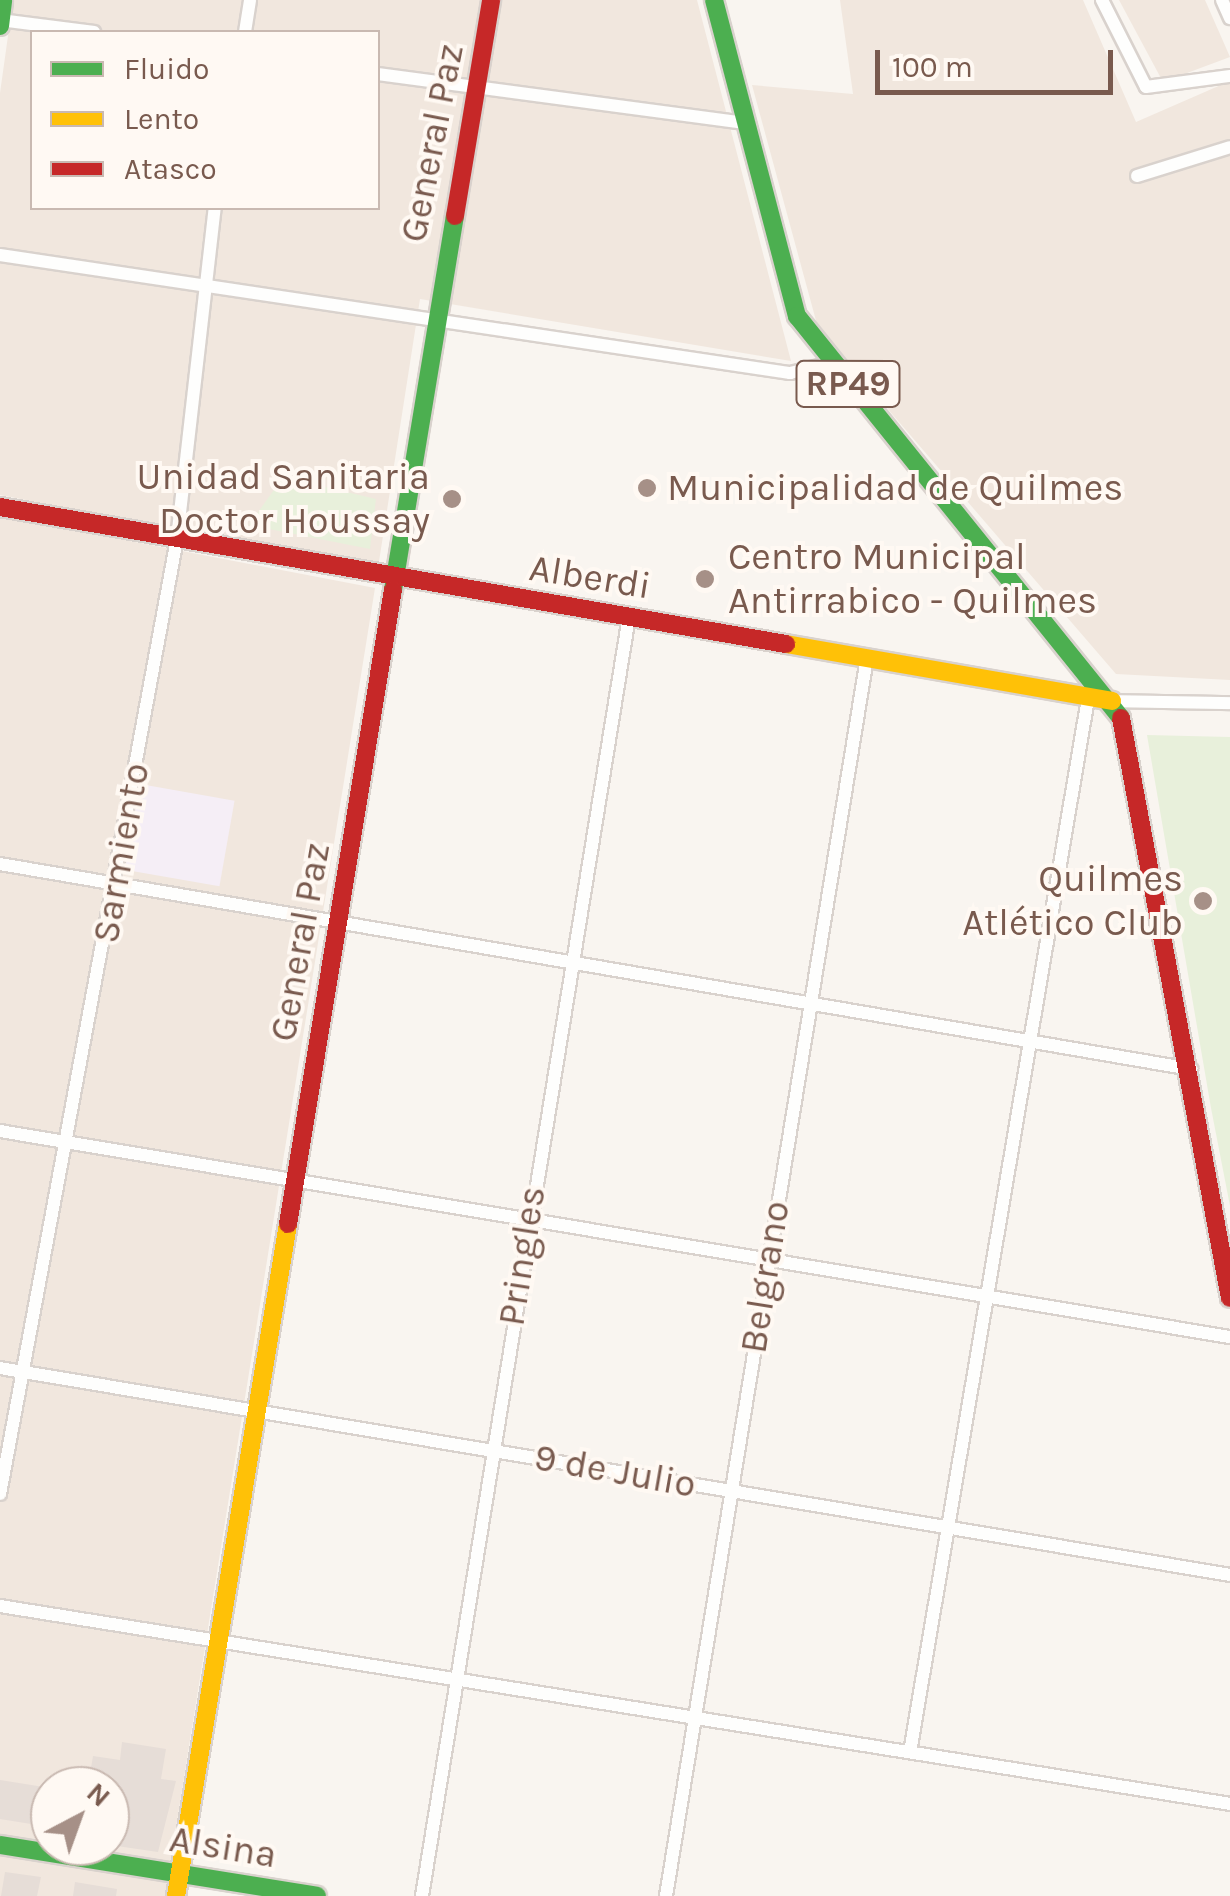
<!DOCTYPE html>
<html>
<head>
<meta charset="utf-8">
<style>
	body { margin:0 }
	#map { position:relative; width:1230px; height:1896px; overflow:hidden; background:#f9f5f0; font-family:Karla,sans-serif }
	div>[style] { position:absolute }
	.residential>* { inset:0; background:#f1e7de }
	.education>* { inset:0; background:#f5eef6; transform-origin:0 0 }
	.green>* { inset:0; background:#e8f0db }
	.building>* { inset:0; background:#e6ddd7 }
	.roads { filter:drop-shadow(2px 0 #d9d2cd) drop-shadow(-2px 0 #d9d2cd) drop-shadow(0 2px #d9d2cd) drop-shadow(0 -2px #d9d2cd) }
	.street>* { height:12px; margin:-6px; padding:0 6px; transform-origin:6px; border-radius:6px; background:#fefefd }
	.fast>* { height:18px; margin:-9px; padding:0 9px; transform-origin:9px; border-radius:9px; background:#4caf50 }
	.slow>* { height:18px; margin:-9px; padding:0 9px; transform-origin:9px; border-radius:9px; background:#ffc107 }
	.jam>* { height:18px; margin:-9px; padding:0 9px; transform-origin:9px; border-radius:9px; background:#c62828 }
	.dots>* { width:28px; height:28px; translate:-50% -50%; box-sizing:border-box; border:5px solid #fff9f3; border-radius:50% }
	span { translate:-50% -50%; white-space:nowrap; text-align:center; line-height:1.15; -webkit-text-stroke:8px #fff9f3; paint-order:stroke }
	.shield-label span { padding:2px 8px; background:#fff9f3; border:2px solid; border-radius:8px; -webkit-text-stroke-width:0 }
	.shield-label { font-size:35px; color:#795a4e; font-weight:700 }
	.street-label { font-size:38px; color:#795a4e }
	.poi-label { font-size:38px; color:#795a4e }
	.right { translate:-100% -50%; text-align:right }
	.left { translate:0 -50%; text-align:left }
	.legend { position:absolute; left:30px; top:30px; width:350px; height:180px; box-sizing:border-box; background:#fff9f3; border:2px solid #c9b9b1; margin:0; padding:12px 18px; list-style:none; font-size:30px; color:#795a4e }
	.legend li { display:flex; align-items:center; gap:20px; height:50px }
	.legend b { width:50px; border:2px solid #c9b9b1 }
	.north { position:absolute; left:30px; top:1766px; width:100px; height:100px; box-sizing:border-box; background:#fff9f3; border:2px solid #c9b9b1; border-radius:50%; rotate:41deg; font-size:28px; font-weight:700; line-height:40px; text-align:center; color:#795a4e }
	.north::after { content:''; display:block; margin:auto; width:35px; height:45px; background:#a69087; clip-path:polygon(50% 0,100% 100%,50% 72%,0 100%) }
	.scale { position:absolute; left:875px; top:50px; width:238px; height:45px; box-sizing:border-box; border:5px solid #795a4e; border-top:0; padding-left:12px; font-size:30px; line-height:35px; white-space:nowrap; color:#795a4e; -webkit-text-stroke:8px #fff9f3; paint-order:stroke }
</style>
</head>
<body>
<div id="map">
	<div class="residential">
		<div style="clip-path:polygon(evenodd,13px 0,697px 0,791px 361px,420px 299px,378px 568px,0 495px,0 93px,13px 0,32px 32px,378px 32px,378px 208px,32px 208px,32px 32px)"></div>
		<div style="clip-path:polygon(840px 0,1083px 0,1136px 122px,1230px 81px,1230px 680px,1116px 674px,818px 328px,752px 85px,853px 94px)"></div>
		<div style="clip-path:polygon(1119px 0,1205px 0,1230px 57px,1163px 82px)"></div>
		<div style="clip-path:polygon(evenodd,0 516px,375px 588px,165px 1896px,0 1896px,0 516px,50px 1786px,110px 1786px,110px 1846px,50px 1846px,50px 1786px)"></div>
	</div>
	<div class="education">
		<div style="left:140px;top:784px;width:96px;height:87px;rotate:10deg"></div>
	</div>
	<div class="green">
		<div style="clip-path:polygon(283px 477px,376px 499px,370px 549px,249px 525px)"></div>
		<div style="clip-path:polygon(1147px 735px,1230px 737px,1230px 1206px,1211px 1108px)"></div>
	</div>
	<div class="building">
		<div style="clip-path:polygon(122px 1742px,166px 1749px,161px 1779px,176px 1781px,158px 1852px,110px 1845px,110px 1786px,88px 1786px,93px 1756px,120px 1760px)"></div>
		<div style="clip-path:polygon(0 1780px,50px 1788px,50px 1827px,0 1819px)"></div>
		<div style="clip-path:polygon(5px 1872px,41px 1877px,37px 1896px,1px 1896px)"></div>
		<div style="clip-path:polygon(75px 1882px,117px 1889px,116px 1896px,73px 1896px)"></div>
	</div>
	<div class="roads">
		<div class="street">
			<div style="left:1102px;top:0;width:97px;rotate:63.2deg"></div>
			<div style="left:1146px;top:87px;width:85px;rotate:-7.5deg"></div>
			<div style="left:1222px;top:0;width:20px;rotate:66deg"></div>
			<div style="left:0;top:20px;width:95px;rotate:7.3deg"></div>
			<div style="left:245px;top:32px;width:32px;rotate:-81deg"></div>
			<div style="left:378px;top:74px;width:370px;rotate:7.6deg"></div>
			<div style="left:1137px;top:176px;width:97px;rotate:-17.3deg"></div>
			<div style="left:0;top:255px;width:799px;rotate:8.5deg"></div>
			<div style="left:790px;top:373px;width:42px;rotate:-13.7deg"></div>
			<div style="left:1112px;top:701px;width:118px;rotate:1deg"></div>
			<div style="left:0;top:864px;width:1209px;rotate:9.77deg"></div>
			<div style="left:0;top:1131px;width:1247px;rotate:9.51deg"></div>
			<div style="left:0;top:1368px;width:1247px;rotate:9.55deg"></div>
			<div style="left:0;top:1494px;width:971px;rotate:-79.5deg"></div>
			<div style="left:177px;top:539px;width:333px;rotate:-83.5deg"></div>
			<div style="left:0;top:1606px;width:1246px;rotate:9.14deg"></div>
			<div style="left:910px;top:1752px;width:1069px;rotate:-80.41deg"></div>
			<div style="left:422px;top:1896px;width:1297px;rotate:-80.81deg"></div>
			<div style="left:666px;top:1896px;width:1254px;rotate:-80.78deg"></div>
		</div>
		<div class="fast">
			<div style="left:714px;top:0;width:327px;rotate:75.3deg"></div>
			<div style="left:797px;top:316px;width:516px;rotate:51.13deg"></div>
			<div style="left:0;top:26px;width:26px;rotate:-83deg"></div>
			<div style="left:393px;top:590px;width:379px;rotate:-80.6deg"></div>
			<div style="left:0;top:1845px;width:321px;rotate:9.1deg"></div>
		</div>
		<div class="slow">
			<div style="left:786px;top:644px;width:331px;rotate:9.9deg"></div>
			<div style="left:176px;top:1896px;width:681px;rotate:-80.54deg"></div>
		</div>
		<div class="jam">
			<div style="left:455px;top:216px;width:219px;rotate:-80.5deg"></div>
			<div style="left:0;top:507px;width:798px;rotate:9.89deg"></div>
			<div style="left:1121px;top:718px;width:590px;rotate:79.36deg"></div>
			<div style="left:288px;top:1224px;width:643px;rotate:-80.6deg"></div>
		</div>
	</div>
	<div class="dots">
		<div style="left:647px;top:488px;background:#a69087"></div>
		<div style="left:452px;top:499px;background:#a69087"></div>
		<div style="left:705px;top:579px;background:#a69087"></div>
		<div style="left:1203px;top:901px;background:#a69087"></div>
	</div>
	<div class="shield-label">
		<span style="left:848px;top:384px">RP49</span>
	</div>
	<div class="street-label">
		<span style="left:432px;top:143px;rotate:-79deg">General Paz</span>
		<span style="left:590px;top:577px;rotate:9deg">Alberdi</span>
		<span style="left:121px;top:853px;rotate:-80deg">Sarmiento</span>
		<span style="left:300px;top:942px;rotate:-80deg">General Paz</span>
		<span style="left:522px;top:1256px;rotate:-81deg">Pringles</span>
		<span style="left:765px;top:1277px;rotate:-81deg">Belgrano</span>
		<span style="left:615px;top:1471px;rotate:10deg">9 de Julio</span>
		<span style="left:223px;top:1847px;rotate:9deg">Alsina</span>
	</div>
	<div class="poi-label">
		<span class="right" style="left:430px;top:499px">Unidad Sanitaria<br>Doctor Houssay</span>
		<span class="left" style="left:667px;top:488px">Municipalidad de Quilmes</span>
		<span class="left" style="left:728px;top:579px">Centro Municipal<br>Antirrabico - Quilmes</span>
		<span class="right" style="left:1183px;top:901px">Quilmes<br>Atlético Club</span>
	</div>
	<ul class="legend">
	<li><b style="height:12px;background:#4caf50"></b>Fluido</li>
	<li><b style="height:12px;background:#ffc107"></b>Lento</li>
	<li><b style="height:12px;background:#c62828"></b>Atasco</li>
	</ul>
	<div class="north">N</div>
	<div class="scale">100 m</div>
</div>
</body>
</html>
